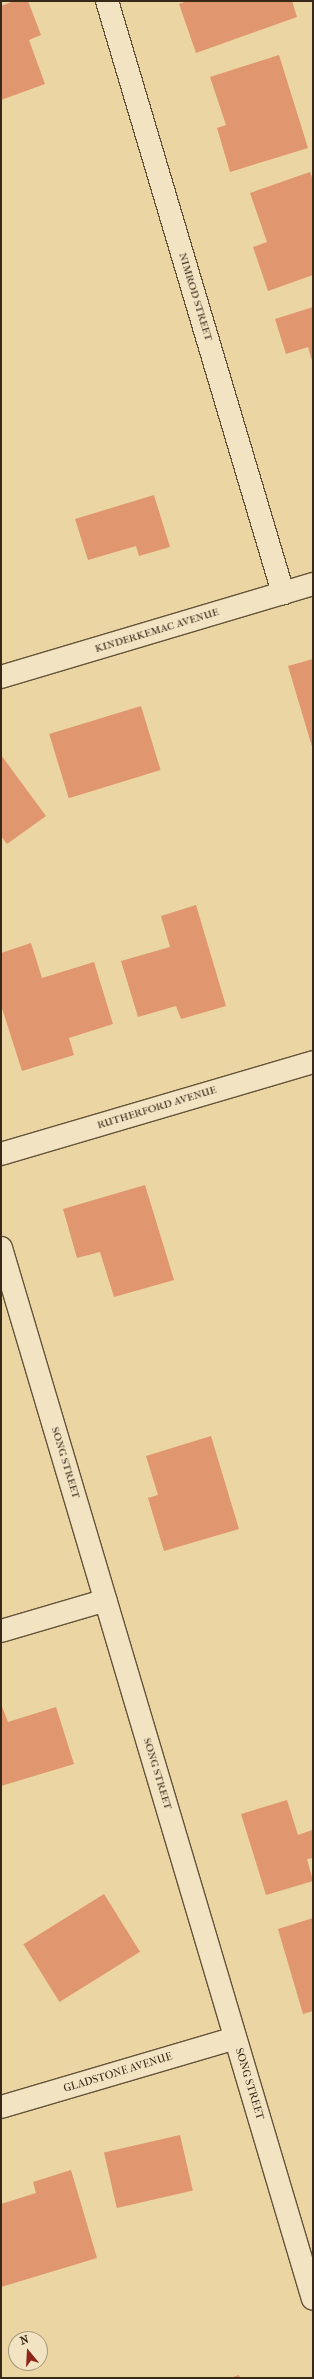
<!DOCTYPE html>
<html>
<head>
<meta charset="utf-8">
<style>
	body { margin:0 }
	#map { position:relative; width:314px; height:2379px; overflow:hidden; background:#ebd5a3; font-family:"IM FELL French Canon",serif }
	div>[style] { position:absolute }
	.building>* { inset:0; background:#e0966e; transform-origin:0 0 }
	.roads { filter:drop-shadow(1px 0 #64533a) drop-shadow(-1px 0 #64533a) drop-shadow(0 1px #64533a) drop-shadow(0 -1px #64533a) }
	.minor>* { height:22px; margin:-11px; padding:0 11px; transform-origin:11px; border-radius:11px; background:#f2e4c3 }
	span { translate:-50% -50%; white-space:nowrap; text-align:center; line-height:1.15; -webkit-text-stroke:4px #f2e4c3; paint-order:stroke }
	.street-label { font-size:11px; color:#372817 }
	.frame { position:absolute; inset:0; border:2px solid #372817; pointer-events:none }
	.north { position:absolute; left:8px; top:2331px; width:40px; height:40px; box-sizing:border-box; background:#f2e4c3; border:1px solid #a7997e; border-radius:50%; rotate:342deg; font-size:11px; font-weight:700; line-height:16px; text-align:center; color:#372817 }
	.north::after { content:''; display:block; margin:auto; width:14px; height:18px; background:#8f2418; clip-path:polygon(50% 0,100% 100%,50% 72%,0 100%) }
</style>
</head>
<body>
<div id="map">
	<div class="building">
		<div style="clip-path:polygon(14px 1px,28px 1px,41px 35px,29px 40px,45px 84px,1px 100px,1px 6px)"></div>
		<div style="clip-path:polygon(187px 1px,292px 1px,297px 17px,196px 53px,179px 4px)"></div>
		<div style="clip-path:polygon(279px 55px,308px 148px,230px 172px,217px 128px,226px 125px,210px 77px)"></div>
		<div style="clip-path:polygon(310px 172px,313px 180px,313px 275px,268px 291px,253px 247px,267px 242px,250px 193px)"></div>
		<div style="clip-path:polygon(313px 307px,313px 364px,308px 347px,286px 354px,275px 319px)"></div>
		<div style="clip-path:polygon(154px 495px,170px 547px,139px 556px,136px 546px,88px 560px,75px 519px)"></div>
		<div style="clip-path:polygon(313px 659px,313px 750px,288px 666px)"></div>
		<div style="left:141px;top:706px;width:67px;height:96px;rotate:73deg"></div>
		<div style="clip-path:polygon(1px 755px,46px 816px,7px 844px,1px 836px)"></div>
		<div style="clip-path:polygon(196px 905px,226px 1006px,181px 1019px,176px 1006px,138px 1017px,121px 961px,170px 947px,161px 916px)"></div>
		<div style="clip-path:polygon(31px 943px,42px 978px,94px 962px,113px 1024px,69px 1038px,74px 1055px,22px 1071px,1px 1005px,1px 953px)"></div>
		<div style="clip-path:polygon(145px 1185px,174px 1280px,114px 1297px,100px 1252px,77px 1258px,63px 1209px)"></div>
		<div style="clip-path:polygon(211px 1436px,239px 1529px,164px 1551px,148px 1498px,158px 1495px,146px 1456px)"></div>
		<div style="clip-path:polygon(1px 1704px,8px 1722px,56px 1707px,74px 1764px,1px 1786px)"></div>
		<div style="clip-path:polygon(287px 1800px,298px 1835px,312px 1830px,313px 1858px,307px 1859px,313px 1881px,266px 1895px,241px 1814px)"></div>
		<div style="left:104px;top:1894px;width:68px;height:95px;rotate:58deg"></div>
		<div style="clip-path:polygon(313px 1918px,313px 2011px,303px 2014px,278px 1929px)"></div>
		<div style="left:180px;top:2135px;width:57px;height:78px;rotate:77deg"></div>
		<div style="clip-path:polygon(71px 2170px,97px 2258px,1px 2287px,1px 2204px,36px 2193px,33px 2182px)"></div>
		<div style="clip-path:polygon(239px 2375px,240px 2378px,230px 2378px)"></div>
	</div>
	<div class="roads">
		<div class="minor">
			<div style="left:107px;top:1px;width:618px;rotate:73.44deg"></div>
			<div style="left:1px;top:677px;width:326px;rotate:-16.6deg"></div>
			<div style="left:1px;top:1154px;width:325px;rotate:-16.4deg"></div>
			<div style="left:1px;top:1248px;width:1096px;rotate:73.47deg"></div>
			<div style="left:1px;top:1631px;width:109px;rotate:-16.4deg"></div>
			<div style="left:1px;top:2107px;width:244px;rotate:-16.4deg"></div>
		</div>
	</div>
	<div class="street-label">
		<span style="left:195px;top:297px;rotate:73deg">NIMROD STREET</span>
		<span style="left:157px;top:631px;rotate:-17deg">KINDERKEMAC AVENUE</span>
		<span style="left:157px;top:1108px;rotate:-17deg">RUTHERFORD AVENUE</span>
		<span style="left:65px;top:1463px;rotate:73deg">SONG STREET</span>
		<span style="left:157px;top:1774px;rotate:73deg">SONG STREET</span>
		<span style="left:118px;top:2073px;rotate:-17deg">GLADSTONE AVENUE</span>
		<span style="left:249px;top:2084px;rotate:73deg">SONG STREET</span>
	</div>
	<div class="frame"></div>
	<div class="north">N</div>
</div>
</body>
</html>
